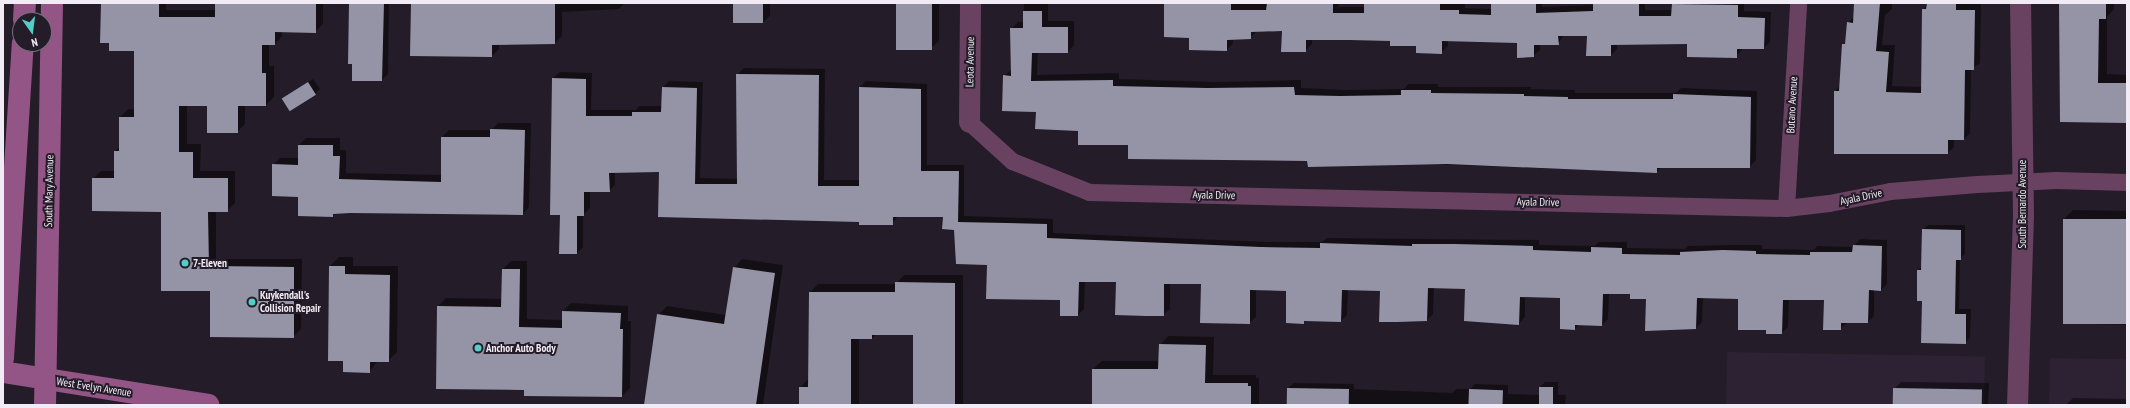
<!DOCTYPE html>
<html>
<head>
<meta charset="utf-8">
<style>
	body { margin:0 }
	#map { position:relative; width:2130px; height:408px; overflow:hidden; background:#241d29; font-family:"PT Sans Narrow",sans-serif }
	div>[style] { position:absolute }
	.built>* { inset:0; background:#2c2234; transform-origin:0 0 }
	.shadow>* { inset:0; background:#0007 }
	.building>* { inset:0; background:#9594a6; transform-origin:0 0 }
	.minor>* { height:17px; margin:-8.5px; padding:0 8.5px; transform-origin:8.5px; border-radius:8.5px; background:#6a4261 }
	.tertiary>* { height:21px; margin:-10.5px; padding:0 10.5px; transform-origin:10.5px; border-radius:10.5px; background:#6a4261 }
	.secondary>* { height:22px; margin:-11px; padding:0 11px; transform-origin:11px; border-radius:11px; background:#935486 }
	.dots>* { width:11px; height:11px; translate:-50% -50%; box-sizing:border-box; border:2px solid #241d29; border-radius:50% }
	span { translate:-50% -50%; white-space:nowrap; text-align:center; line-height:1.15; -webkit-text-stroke:4px #241d29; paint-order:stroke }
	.street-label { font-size:11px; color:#f0ebf4 }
	.poi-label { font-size:11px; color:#f0ebf4; font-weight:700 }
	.left { translate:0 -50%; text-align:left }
	.frame { position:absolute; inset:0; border:4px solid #f0ebf4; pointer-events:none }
	.north { position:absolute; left:12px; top:12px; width:40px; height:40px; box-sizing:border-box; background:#241d29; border:1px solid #766f7a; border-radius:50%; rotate:166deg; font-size:11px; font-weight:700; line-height:16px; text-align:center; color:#f0ebf4 }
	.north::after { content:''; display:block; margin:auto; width:14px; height:18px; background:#54cdc7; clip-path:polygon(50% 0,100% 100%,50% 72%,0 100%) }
</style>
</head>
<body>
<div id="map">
	<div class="built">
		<div style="left:1727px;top:352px;width:258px;height:53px;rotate:1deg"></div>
		<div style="left:2050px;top:358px;width:77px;height:47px;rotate:1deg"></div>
	</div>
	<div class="shadow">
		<div style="clip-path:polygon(102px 3px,166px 3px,166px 10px,216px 10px,216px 3px,323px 3px,323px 24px,315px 32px,282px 32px,282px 36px,275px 44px,269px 44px,269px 66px,274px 66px,274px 97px,266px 105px,245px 105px,245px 124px,237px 132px,208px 105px,187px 105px,187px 144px,201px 144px,200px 171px,235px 171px,235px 203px,227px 211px,216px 211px,216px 259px,302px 259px,301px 329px,293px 337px,211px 290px,162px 211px,93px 179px,101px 171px,115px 171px,115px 151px,120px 147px,120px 117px,128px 109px,135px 109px,135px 50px,110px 42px)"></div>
		<div style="clip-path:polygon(350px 3px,389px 3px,388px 74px,382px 80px)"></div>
		<div style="clip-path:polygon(412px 3px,625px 3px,619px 9px,562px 12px,562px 36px,555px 43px,499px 44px,499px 49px,492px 56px)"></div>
		<div style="clip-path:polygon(734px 3px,770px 3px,770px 16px,762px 23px)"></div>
		<div style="clip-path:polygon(897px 3px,939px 3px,939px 41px,931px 48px)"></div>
		<div style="clip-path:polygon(1024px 3px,1048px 4px,1048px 21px,1074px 21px,1074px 45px,1068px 52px,1038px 52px,1037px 75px,1119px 73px,1119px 79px,1214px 82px,1301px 80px,1301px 88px,1348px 90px,1404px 89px,1408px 84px,1438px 84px,1438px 87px,1531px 87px,1530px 89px,1575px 90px,1575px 93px,1676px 93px,1681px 88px,1757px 91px,1756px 160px,1749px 167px,1661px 167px,1657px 172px,1308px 160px,1129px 144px,1079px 130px,1037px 111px,1004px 76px,1012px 69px,1011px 29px,1018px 22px,1024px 22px)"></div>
		<div style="clip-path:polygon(1165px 3px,1339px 3px,1338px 7px,1365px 7px,1365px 3px,1446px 3px,1465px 4px,1465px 8px,1492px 9px,1493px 3px,1542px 3px,1542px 7px,1594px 5px,1594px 3px,1645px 3px,1645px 10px,1673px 10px,1674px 3px,1744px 3px,1744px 11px,1771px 12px,1770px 42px,1764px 48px,1743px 48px,1736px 57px,1688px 43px,1617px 44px,1617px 49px,1611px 55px,1588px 35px,1564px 35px,1558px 44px,1540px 44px,1540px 50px,1533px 56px,1518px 42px,1448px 40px,1448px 46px,1441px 53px,1391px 40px,1312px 39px,1312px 44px,1305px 51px,1283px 30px,1257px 31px,1250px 38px,1233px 39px,1233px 43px,1227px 50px,1190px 37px)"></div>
		<div style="clip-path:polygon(1855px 3px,1892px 3px,1892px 9px,1885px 15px,1882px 45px,1895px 45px,1892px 86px,1922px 87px,1923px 10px,1928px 3px,1981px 3px,1980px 63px,1971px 69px,1970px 133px,1964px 139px,1954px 139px,1954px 147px,1947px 153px,1835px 153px,1835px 91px,1840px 86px,1843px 45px,1847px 41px,1848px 23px,1854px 17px)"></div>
		<div style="clip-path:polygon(2060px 3px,2114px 3px,2114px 9px,2107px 17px,2107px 74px,2127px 75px,2127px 122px,2061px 121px)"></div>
		<div style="clip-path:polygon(744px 68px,825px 69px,824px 180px,860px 180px,860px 87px,866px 81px,927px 84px,927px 165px,964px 165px,964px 216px,1053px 219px,1053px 233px,1268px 242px,1322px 242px,1327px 238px,1539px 240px,1539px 245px,1594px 246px,1599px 242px,1627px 242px,1627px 248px,1685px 249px,1688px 246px,1730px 245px,1762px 245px,1762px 249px,1814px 250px,1817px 246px,1853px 247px,1860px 239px,1887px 240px,1887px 284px,1881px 290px,1874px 290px,1874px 316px,1868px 322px,1847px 323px,1840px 329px,1825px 299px,1789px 299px,1788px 327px,1782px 333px,1767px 333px,1767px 329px,1739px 298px,1703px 297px,1702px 322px,1696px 328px,1647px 298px,1631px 293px,1609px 293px,1608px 319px,1602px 325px,1579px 325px,1575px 329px,1561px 297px,1525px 296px,1525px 317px,1519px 324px,1466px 288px,1434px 287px,1433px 314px,1427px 320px,1381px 290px,1348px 289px,1347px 315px,1341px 321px,1306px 320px,1303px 323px,1287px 290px,1256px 289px,1256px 317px,1249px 323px,1202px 283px,1170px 283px,1170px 309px,1163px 315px,1117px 281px,1085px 281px,1084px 309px,1078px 315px,1061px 299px,988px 264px,945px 216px,898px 216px,892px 224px,860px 221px,659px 216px,660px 171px,615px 172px,615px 185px,609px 191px,590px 191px,590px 208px,583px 215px,583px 247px,577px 253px,561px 214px,553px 78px,560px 72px,592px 73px,591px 110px,636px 110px,639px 106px,662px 106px,663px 87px,669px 81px,703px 82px,700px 178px,738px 179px,737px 75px)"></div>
		<div style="clip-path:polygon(313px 79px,320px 89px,315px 94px,283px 98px)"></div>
		<div style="clip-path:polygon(498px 123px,531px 123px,529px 207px,523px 214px,350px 212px,335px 213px,333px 216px,299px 196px,273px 165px,280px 158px,299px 158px,299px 145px,306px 138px,340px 138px,340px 150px,346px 150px,346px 173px,442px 175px,442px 137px,449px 130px,491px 130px)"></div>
		<div style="clip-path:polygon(2073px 210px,2127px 211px,2127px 325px,2063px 323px,2064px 219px)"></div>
		<div style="clip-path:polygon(1928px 225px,1965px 225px,1965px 254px,1960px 259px,1959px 309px,1971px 309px,1970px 338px,1965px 343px,1923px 300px,1918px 270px,1922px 266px,1923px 230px)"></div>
		<div style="clip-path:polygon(339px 257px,353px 257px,353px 266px,398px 266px,397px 352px,388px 361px,378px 361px,369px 372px,344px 360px,329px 360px,330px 266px)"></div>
		<div style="clip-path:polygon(742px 259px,783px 265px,763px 405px,645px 405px,658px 315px,667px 306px,727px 315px,734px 268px)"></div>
		<div style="clip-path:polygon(511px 261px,527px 261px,527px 319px,563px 320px,563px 311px,571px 303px,628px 306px,628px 321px,631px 321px,630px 388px,622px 396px,525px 389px,438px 306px,446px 298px,502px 299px,503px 269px)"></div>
		<div style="clip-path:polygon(904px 275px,963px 275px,963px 405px,914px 405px,914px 334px,877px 334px,872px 338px,859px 338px,859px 405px,800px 405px,800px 388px,808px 379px,810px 292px,818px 284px,896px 284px)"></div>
		<div style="clip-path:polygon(1168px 336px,1214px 337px,1213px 375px,1256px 375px,1256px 378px,1259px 378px,1259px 405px,1093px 405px,1093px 369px,1102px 361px,1160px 361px,1160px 345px)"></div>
		<div style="clip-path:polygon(1545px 382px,1558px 382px,1558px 395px,1566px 395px,1565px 405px,1288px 405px,1288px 388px,1294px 383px,1354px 384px,1354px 389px,1452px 393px,1457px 389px,1470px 389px,1475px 384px,1508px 385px,1508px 394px,1540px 395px,1540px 387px)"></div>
		<div style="clip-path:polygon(1901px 382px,1989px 383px,1988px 405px,1894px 405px,1894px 389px)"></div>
		<div style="clip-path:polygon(2073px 398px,2127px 399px,2127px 405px,2066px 405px)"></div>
	</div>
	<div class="building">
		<div style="clip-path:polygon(101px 3px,159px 3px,159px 17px,215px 17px,215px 3px,316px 3px,316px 33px,275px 32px,275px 45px,262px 45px,262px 73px,266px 73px,266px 106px,238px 106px,238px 133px,207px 133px,207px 106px,179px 106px,179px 152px,193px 152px,193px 178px,228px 178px,228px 212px,208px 212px,209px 266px,294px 267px,294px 338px,210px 337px,210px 291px,161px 291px,161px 212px,92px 211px,92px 178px,114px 178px,114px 151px,119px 151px,119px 117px,134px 117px,134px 51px,109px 51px,109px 43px,100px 43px)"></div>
		<div style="clip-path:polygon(349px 3px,384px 3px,382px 81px,352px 81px,352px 64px,348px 64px)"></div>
		<div style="clip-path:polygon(411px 3px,555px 3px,555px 44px,492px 45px,492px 57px,410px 56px)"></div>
		<div style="left:733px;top:3px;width:30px;height:20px"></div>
		<div style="left:896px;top:3px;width:36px;height:47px"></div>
		<div style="clip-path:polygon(1164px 3px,1231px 3px,1231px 10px,1266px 10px,1267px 3px,1333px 3px,1333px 13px,1364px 13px,1364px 3px,1440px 3px,1440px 10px,1459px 10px,1459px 14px,1491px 15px,1491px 4px,1536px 3px,1536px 13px,1593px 11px,1593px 3px,1639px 3px,1639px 16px,1671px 16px,1672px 4px,1738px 5px,1738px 17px,1765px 18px,1764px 49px,1737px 49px,1737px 58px,1687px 57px,1687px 44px,1611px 45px,1611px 56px,1586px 56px,1587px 36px,1558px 36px,1559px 45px,1534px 45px,1534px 57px,1517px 58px,1517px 43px,1442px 41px,1442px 54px,1416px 53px,1416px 46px,1390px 46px,1390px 41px,1350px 40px,1306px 40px,1306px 52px,1281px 52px,1282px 31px,1251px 32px,1251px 39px,1227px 40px,1227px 51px,1189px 50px,1189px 38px,1164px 37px)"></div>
		<div style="clip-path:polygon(1854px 3px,1880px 3px,1876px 51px,1889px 52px,1886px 92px,1921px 93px,1922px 9px,1926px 9px,1927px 3px,1956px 3px,1956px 10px,1975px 10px,1974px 70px,1965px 70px,1964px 140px,1948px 140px,1948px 154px,1834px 154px,1834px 91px,1839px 91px,1842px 44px,1845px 44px,1847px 22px,1853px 23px)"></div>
		<div style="clip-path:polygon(2059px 3px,2106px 3px,2106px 19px,2099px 19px,2098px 83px,2127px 83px,2127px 123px,2060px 122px)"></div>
		<div style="clip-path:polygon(1023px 11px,1042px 11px,1042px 27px,1068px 27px,1068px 53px,1032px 53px,1031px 81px,1113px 80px,1113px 86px,1207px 88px,1294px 87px,1295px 95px,1340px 96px,1401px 95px,1401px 90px,1431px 90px,1431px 93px,1524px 94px,1524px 96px,1568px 97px,1568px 99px,1673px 99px,1673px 94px,1751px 97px,1750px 168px,1657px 168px,1657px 173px,1447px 164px,1308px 167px,1307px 161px,1128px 159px,1128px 145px,1078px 145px,1078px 131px,1035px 129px,1036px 112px,1002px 111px,1003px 75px,1011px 76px,1010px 28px,1023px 28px)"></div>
		<div style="clip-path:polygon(736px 74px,819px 75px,818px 186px,859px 186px,859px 87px,921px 89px,921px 171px,959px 171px,958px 222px,1047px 224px,1047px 238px,1261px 247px,1320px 248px,1320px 243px,1412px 246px,1412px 244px,1455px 244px,1533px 246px,1533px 250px,1591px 252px,1591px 247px,1622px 248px,1622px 254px,1680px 255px,1680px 252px,1723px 250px,1756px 251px,1756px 254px,1810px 255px,1810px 252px,1852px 252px,1853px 245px,1882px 246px,1881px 291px,1869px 290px,1868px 323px,1841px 323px,1841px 330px,1823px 330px,1824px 300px,1783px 300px,1782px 334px,1766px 334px,1766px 330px,1738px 330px,1738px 299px,1697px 298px,1696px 329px,1645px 331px,1646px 299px,1630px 299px,1630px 294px,1603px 294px,1602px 326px,1575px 325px,1575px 330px,1560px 329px,1560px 298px,1520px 297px,1519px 325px,1464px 321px,1465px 289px,1428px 288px,1427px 321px,1397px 322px,1379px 322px,1380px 291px,1342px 290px,1341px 322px,1304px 321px,1304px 324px,1286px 323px,1286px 291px,1250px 290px,1250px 324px,1200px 323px,1201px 284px,1164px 284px,1164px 316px,1146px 316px,1115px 315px,1116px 282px,1079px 282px,1078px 316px,1060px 316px,1060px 300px,986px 299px,987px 265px,956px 264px,954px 230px,942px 229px,943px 217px,893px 217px,893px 225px,859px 225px,859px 222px,658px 217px,659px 172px,609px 173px,610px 192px,584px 192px,584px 216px,577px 216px,577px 254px,559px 254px,560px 215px,550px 215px,552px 78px,586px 79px,586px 116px,632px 116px,632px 112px,661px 112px,662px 87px,697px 88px,695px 184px,737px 184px)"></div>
		<div style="left:308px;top:82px;width:15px;height:31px;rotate:58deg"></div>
		<div style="clip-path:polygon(490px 129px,525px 130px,523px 215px,350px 213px,333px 214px,333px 217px,298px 216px,298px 197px,272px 196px,272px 164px,298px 165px,298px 145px,333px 145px,333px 156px,340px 156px,339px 179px,441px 182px,441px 137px,490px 137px)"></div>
		<div style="left:2063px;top:219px;width:64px;height:105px"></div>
		<div style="clip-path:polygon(1922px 229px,1961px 230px,1961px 260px,1956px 260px,1955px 314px,1966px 314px,1966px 344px,1921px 343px,1922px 301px,1917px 301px,1917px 270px,1921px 270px)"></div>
		<div style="clip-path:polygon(329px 266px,345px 266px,345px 274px,390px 275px,389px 362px,370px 362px,370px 373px,343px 372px,343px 361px,328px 361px)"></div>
		<div style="clip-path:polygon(733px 267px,775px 273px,756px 405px,644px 405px,657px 314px,724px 324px)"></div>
		<div style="clip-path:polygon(502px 269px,520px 269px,519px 327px,562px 328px,562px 311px,621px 313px,620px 329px,623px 329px,622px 397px,524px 396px,524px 390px,436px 389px,437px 306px,501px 307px)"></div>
		<div style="clip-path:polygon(895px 282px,955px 283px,955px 405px,913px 405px,913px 335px,872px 335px,872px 339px,851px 339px,851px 405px,799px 405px,799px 387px,808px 387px,809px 292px,895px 292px)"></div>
		<div style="clip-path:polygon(1159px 344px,1206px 345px,1205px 383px,1248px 383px,1248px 386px,1251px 386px,1251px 405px,1092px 405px,1092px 369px,1158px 369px)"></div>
		<div style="left:1539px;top:387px;width:14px;height:18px"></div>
		<div style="left:1287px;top:388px;width:62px;height:17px;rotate:1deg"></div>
		<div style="left:1893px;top:388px;width:89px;height:17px;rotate:1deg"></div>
		<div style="left:1469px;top:389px;width:34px;height:16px;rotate:2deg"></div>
	</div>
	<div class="minor">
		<div style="left:969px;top:122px;width:58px;rotate:42.2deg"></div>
		<div style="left:1012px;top:161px;width:83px;rotate:21.9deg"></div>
		<div style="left:1089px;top:192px;width:697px;rotate:1.32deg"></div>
		<div style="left:1786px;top:208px;width:43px;rotate:-6.6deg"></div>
		<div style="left:1829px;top:203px;width:62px;rotate:-11.1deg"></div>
		<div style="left:1890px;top:191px;width:87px;rotate:-4.6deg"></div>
		<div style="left:1977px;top:184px;width:79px;rotate:-2.9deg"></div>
		<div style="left:2056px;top:180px;width:71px;rotate:1.6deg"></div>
		<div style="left:1786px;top:208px;width:205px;rotate:-86.6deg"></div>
	</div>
	<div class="tertiary">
		<div style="left:969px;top:122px;width:119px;rotate:-89.5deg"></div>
		<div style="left:2017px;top:405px;width:189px;rotate:-88.2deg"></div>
		<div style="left:2023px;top:216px;width:213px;rotate:-90.8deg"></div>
	</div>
	<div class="secondary">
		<div style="left:24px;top:20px;width:17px;rotate:-87deg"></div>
		<div style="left:3px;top:358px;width:315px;rotate:-86.4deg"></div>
		<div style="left:3px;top:372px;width:208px;rotate:9.1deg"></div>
		<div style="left:45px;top:405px;width:402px;rotate:-89deg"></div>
	</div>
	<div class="dots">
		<div style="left:185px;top:263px;background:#54cdc7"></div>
		<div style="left:252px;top:302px;background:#54cdc7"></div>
		<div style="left:478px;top:348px;background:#54cdc7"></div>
	</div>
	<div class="street-label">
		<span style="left:970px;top:62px;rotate:-89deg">Leota Avenue</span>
		<span style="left:1792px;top:105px;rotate:-87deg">Butano Avenue</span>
		<span style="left:49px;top:191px;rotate:-89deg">South Mary Avenue</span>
		<span style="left:1214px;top:195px;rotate:1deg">Ayala Drive</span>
		<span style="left:1861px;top:197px;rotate:-12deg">Ayala Drive</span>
		<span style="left:1538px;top:202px;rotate:1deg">Ayala Drive</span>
		<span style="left:2022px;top:204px;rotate:-90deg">South Bernardo Avenue</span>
		<span style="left:94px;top:387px;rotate:9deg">West Evelyn Avenue</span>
	</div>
	<div class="poi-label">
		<span class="left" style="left:193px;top:263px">7-Eleven</span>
		<span class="left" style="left:260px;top:302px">Kuykendall's<br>Collision Repair</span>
		<span class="left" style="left:486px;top:348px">Anchor Auto Body</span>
	</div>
	<div class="frame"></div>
	<div class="north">N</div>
</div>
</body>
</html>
